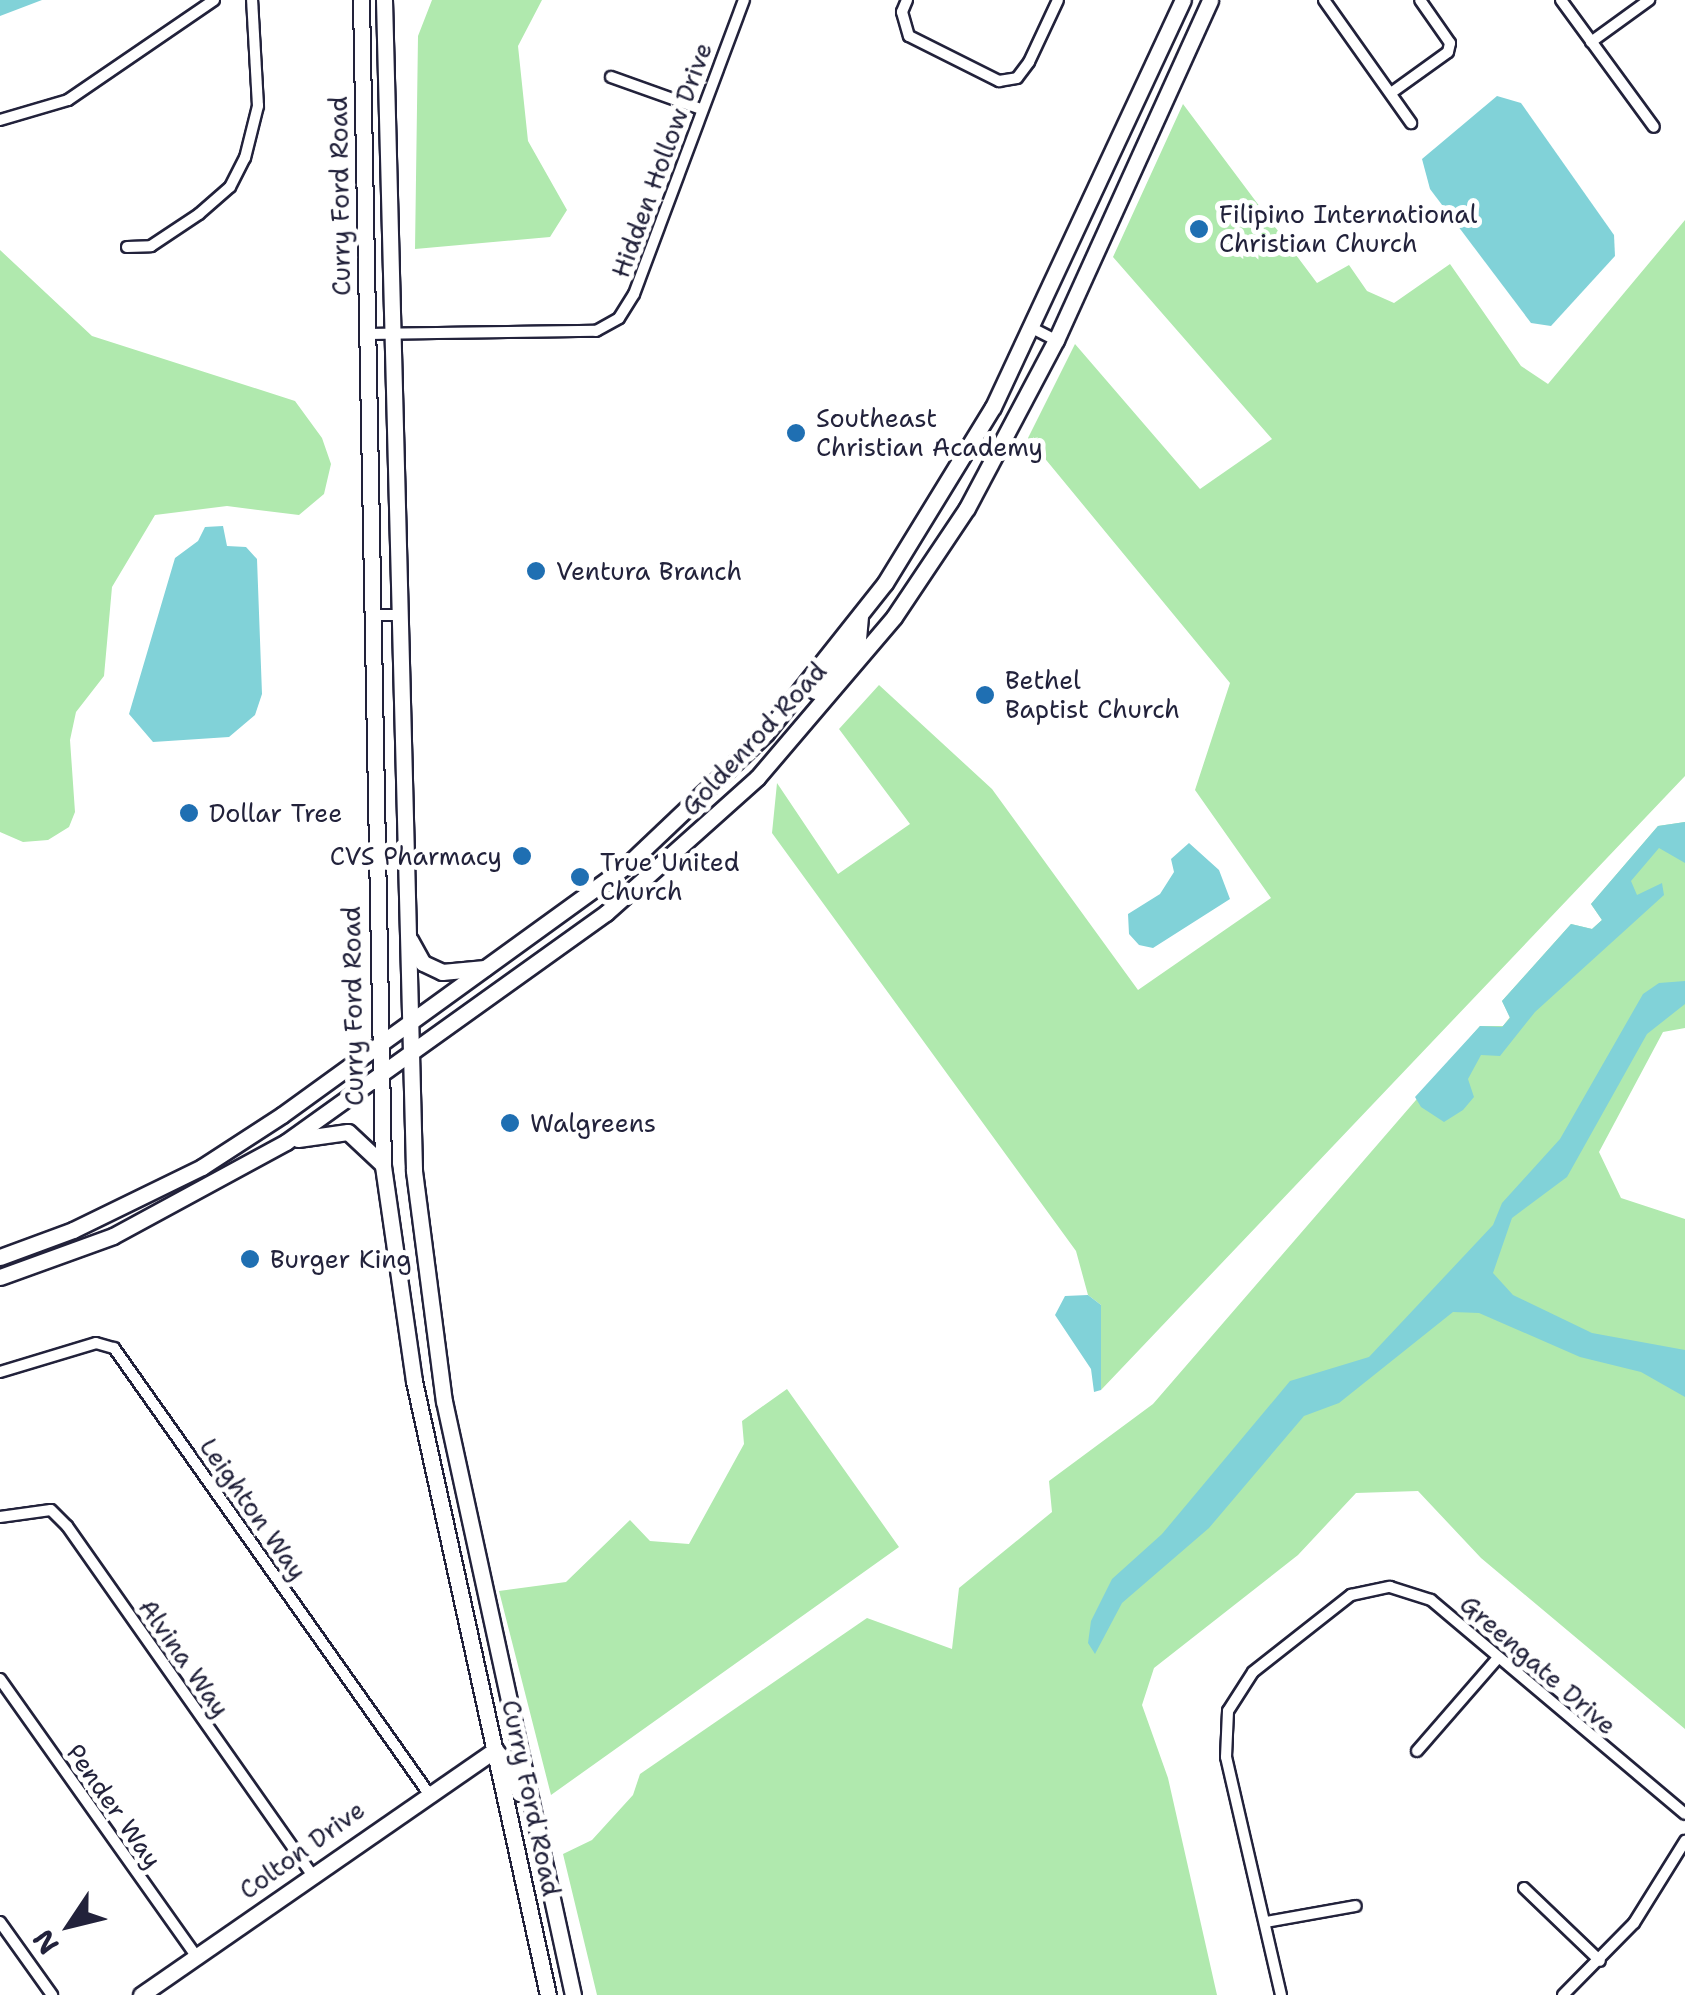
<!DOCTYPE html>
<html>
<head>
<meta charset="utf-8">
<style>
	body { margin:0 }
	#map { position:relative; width:1685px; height:1995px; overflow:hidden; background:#fff; font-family:"Shantell Sans",sans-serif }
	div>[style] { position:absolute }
	.green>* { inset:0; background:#b0e9ae }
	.water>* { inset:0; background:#81d2d8 }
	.roads { filter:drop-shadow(2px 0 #22223b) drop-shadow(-2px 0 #22223b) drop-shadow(0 2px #22223b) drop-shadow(0 -2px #22223b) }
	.street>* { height:10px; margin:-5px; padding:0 5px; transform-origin:5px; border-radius:5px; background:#fff }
	.secondary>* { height:15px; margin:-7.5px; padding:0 7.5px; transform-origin:7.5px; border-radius:7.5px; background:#fff }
	.dots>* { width:28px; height:28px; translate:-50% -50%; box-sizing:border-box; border:5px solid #fff; border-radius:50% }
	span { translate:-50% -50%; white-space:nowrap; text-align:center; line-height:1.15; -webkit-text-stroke:10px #fff; paint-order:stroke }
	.street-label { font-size:25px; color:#22223b }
	.poi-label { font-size:25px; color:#22223b }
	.left { translate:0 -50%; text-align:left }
	.right { translate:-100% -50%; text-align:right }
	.north { position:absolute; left:20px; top:1875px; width:100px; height:100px; -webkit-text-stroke:8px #fff; paint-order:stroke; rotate:235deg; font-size:28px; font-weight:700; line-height:40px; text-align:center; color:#22223b }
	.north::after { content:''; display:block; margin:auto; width:35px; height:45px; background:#22223b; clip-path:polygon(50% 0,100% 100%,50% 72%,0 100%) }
</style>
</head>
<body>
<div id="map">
	<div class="green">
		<div style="clip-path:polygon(432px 0,542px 0,518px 46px,528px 141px,567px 210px,550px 237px,415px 249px,418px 36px)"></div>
		<div style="clip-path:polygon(1183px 104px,1317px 283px,1349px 265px,1367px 291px,1394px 303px,1450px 264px,1521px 366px,1548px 384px,1685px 220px,1685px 776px,1101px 1390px,1101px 1305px,1088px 1295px,1076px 1251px,772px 833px,777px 783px,838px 874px,910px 824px,839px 729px,879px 685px,992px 789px,1138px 990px,1271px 898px,1195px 790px,1230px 683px,1028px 438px,1075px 344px,1200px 489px,1272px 439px,1113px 257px)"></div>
		<div style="clip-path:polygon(0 250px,92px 336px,295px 401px,322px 438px,331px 464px,324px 494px,299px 515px,227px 506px,155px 515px,112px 587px,104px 676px,76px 712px,70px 740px,75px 812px,69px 827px,48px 840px,23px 842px,0 832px)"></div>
		<div style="clip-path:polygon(1685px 822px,1685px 1028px,1663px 1032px,1599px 1152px,1621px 1198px,1685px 1219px,1685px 1729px,1481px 1558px,1418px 1491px,1356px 1493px,1298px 1555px,1154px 1668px,1142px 1705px,1168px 1778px,1217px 1995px,597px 1995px,563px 1854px,592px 1840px,633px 1795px,640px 1774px,867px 1618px,952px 1649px,959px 1588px,1052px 1512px,1049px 1481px,1153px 1404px,1480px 1026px,1503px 1026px,1510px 1017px,1502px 1001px,1571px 924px,1592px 929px,1602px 920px,1591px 904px,1658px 826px)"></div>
		<div style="clip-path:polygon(787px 1389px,899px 1547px,551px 1795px,499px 1591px,566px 1582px,630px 1520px,650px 1541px,689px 1544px,744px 1444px,742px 1421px)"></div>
	</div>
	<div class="water">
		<div style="clip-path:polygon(0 0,42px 0,0 16px)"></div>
		<div style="clip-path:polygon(1497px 96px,1521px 103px,1614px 235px,1615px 256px,1551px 326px,1531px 323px,1430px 189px,1422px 159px)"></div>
		<div style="clip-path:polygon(223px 526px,227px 546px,246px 547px,257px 559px,262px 694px,255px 715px,229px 737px,153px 742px,129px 714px,175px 558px,198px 541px,205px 527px)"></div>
		<div style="clip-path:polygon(1685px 822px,1685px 863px,1659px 848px,1631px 881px,1637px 895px,1662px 883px,1664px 895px,1535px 1012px,1500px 1056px,1481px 1055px,1468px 1079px,1474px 1097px,1463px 1110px,1444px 1122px,1421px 1107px,1415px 1097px,1480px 1026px,1502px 1027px,1510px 1018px,1502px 1001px,1571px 924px,1592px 929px,1602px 920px,1591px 904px,1658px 826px)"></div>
		<div style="clip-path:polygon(1189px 843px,1219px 870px,1230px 899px,1153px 948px,1139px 945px,1129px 934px,1128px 914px,1160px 894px,1174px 872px,1171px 859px)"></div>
		<div style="clip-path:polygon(1685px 981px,1685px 1004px,1647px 1034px,1567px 1177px,1512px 1218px,1493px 1273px,1513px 1295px,1592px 1333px,1685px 1350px,1685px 1397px,1641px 1372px,1580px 1357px,1479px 1313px,1453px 1312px,1339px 1403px,1304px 1416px,1209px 1528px,1122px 1603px,1095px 1654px,1088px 1643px,1091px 1621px,1112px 1579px,1162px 1534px,1290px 1381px,1369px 1357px,1493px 1225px,1502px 1203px,1560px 1139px,1643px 994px,1659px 983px)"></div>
		<div style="clip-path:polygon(1088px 1295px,1101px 1305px,1101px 1390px,1094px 1392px,1091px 1369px,1055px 1315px,1065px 1296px)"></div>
	</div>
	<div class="roads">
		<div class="street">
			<div style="left:907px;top:0;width:13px;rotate:113deg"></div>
			<div style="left:902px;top:12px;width:25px;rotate:74deg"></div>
			<div style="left:909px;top:36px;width:101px;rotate:26.6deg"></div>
			<div style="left:999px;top:81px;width:18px;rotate:-9deg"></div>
			<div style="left:1017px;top:78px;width:20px;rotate:-53deg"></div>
			<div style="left:1029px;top:62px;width:68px;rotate:-64.9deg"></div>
			<div style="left:1324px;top:0;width:151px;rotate:54.7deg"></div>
			<div style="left:1561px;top:0;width:157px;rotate:53.8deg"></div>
			<div style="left:1591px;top:42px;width:72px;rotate:-35.9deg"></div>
			<div style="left:611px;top:77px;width:96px;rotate:19.6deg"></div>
			<div style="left:1391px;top:93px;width:70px;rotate:-35.7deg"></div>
			<div style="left:1448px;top:52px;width:9px;rotate:-77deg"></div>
			<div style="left:1450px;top:43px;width:52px;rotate:-124.9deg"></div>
			<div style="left:0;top:120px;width:71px;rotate:-16.4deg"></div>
			<div style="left:68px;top:100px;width:177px;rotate:-34.4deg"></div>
			<div style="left:127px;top:247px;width:24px;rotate:-2deg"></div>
			<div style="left:151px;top:246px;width:58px;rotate:-33.7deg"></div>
			<div style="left:199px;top:214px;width:41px;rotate:-41.1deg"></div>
			<div style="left:230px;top:187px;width:33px;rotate:-63deg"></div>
			<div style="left:245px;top:158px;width:54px;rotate:-76deg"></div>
			<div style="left:258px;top:106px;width:106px;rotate:-93.2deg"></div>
			<div style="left:1034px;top:329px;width:25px;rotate:27deg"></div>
			<div style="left:367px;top:334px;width:229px;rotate:-0.8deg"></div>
			<div style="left:596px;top:331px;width:26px;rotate:-29deg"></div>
			<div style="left:619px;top:318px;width:28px;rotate:-58deg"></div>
			<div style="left:634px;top:294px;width:314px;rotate:-69.5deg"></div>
			<div style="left:372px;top:615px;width:28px"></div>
			<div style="left:0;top:1372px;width:100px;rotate:-16.8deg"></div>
			<div style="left:96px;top:1343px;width:19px;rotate:16deg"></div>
			<div style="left:114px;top:1348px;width:542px;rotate:54.76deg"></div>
			<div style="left:0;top:1517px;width:51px;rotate:-7.8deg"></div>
			<div style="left:51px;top:1510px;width:23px;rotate:45deg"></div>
			<div style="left:67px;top:1526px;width:424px;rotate:54.9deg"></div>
			<div style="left:0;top:1679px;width:339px;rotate:54.7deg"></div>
			<div style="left:1417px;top:1751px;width:122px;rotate:-49deg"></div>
			<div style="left:1524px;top:1888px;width:105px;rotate:43.8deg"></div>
			<div style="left:0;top:1922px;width:90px;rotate:54.5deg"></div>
			<div style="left:1266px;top:1922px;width:91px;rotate:-10.1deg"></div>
			<div style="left:1281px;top:1995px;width:244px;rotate:-103deg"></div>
			<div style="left:1226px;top:1757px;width:46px;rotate:-87.5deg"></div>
			<div style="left:1228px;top:1711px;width:46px;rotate:-57.3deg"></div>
			<div style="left:1253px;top:1672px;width:125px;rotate:-38.2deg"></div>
			<div style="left:1351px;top:1595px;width:40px;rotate:-12deg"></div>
			<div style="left:1390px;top:1587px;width:43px;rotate:17.6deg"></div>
			<div style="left:1431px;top:1600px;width:332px;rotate:40.1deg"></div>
			<div style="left:1563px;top:1995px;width:101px;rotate:-45.4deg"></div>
			<div style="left:1634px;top:1923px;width:97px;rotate:-58.1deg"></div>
		</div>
		<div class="secondary">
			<div style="left:361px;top:0;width:1166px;rotate:88.92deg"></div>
			<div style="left:383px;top:1166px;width:217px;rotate:81.8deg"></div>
			<div style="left:414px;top:1381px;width:628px;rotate:77.69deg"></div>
			<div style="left:384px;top:0;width:1171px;rotate:88.53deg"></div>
			<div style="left:414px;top:1171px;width:232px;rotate:82.6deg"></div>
			<div style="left:444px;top:1401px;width:608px;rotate:77.75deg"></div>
			<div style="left:815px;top:691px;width:67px;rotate:-50.4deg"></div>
			<div style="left:858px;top:639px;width:24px;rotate:-85deg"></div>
			<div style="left:410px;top:940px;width:26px;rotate:61deg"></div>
			<div style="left:423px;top:963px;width:21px;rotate:25deg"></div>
			<div style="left:442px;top:972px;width:43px;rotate:-5.3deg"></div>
			<div style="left:298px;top:1139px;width:50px;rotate:-8deg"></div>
			<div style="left:348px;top:1132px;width:45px;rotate:43.2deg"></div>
			<div style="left:0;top:1257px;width:78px;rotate:-20.3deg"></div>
			<div style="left:73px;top:1230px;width:144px;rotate:-26deg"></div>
			<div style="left:202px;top:1167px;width:95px;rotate:-33deg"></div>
			<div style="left:282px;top:1115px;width:423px;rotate:-35.9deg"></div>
			<div style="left:625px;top:867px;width:195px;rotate:-43.5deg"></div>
			<div style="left:766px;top:733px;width:191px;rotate:-51.6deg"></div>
			<div style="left:885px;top:583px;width:206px;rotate:-58.5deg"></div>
			<div style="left:993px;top:407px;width:449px;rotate:-65deg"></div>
			<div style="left:0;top:1277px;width:120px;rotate:-19.9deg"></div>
			<div style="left:113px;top:1236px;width:197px;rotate:-28.5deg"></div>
			<div style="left:286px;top:1142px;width:393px;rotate:-35.6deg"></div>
			<div style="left:606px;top:913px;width:203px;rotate:-41.8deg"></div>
			<div style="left:757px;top:778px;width:211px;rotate:-49.6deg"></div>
			<div style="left:894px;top:617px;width:131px;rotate:-56.2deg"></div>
			<div style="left:967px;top:508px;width:190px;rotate:-62.1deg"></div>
			<div style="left:1056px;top:340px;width:373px;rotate:-65.6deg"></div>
			<div style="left:495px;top:1750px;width:25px;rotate:47deg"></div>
			<div style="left:512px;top:1768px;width:26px;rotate:74deg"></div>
			<div style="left:141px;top:1995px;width:431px;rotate:-34.7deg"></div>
		</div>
	</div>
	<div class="dots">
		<div style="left:1199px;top:229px;background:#1f6fb2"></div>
		<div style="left:796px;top:433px;background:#1f6fb2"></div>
		<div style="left:536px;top:571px;background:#1f6fb2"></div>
		<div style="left:985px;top:695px;background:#1f6fb2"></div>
		<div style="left:189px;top:813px;background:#1f6fb2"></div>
		<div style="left:522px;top:856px;background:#1f6fb2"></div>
		<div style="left:580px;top:877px;background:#1f6fb2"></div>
		<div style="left:510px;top:1123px;background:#1f6fb2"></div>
		<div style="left:250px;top:1259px;background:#1f6fb2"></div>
	</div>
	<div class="street-label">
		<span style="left:662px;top:160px;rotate:-70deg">Hidden Hollow Drive</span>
		<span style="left:340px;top:196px;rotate:-91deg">Curry Ford Road</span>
		<span style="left:754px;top:739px;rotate:-47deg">Goldenrod Road</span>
		<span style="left:353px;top:1006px;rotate:-91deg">Curry Ford Road</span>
		<span style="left:253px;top:1509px;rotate:55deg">Leighton Way</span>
		<span style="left:184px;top:1658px;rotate:55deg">Alvina Way</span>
		<span style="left:1538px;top:1665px;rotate:41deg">Greengate Drive</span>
		<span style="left:531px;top:1798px;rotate:78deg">Curry Ford Road</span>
		<span style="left:114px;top:1806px;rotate:55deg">Pender Way</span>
		<span style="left:302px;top:1850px;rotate:-36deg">Colton Drive</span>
	</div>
	<div class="poi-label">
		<span class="left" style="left:1219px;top:229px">Filipino International<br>Christian Church</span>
		<span class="left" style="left:816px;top:433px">Southeast<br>Christian Academy</span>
		<span class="left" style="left:556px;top:571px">Ventura Branch</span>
		<span class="left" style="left:1005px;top:695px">Bethel<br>Baptist Church</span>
		<span class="left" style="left:209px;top:813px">Dollar Tree</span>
		<span class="right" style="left:502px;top:856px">CVS Pharmacy</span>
		<span class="left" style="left:600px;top:877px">True United<br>Church</span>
		<span class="left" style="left:530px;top:1123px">Walgreens</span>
		<span class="left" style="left:270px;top:1259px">Burger King</span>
	</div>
	<div class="north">N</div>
</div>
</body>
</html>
